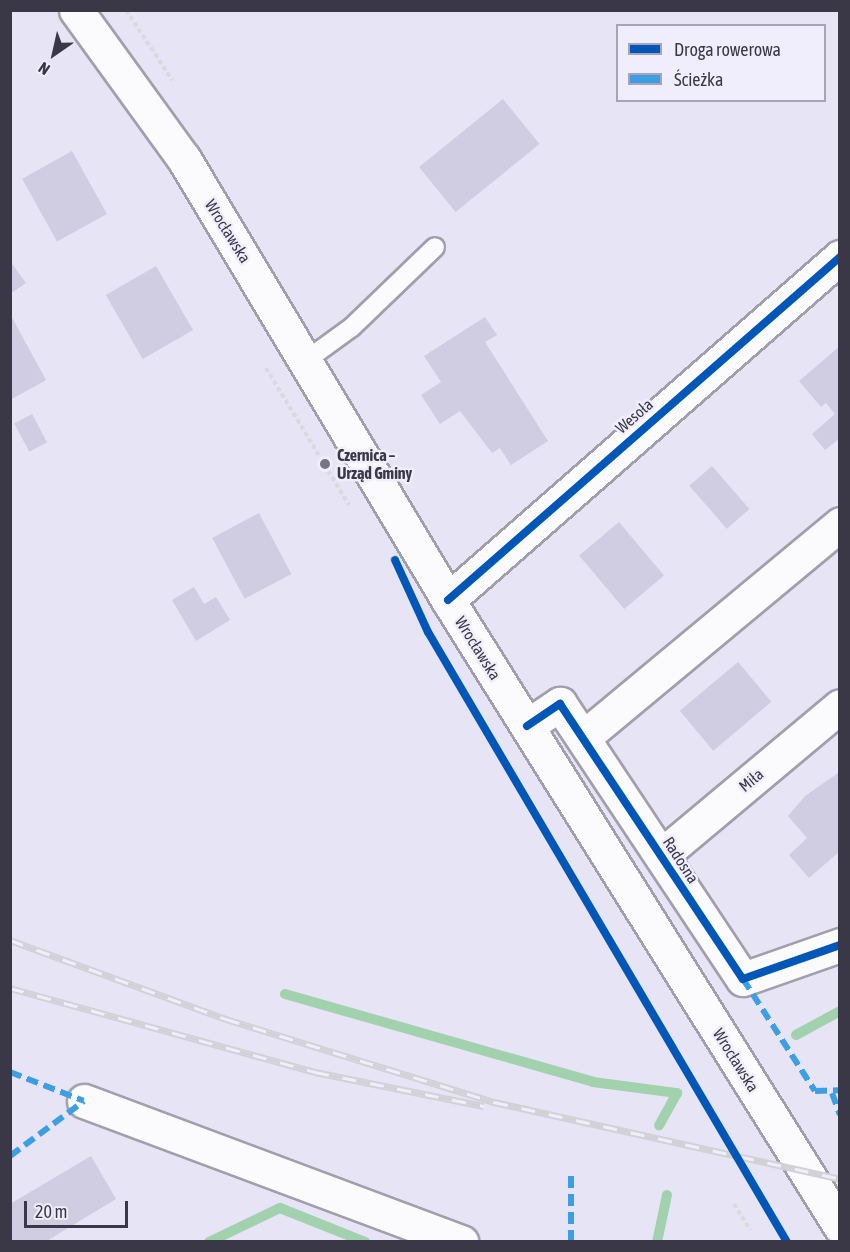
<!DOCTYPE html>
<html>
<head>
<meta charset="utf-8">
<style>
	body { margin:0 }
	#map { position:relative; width:850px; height:1252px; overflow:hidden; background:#e7e4f5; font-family:"Asap Condensed",sans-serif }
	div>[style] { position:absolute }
	.stream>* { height:10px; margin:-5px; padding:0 5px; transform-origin:5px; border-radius:5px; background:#a2d1ae }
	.building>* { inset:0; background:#d0cce2; transform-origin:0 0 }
	.path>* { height:4px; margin-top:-2px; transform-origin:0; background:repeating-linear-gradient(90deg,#dad9de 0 4.5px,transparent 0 7.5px) }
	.roads { filter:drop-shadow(2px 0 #a19fac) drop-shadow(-2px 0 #a19fac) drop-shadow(0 2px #a19fac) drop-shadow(0 -2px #a19fac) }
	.service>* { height:18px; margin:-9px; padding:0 9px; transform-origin:9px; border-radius:9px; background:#fbfbfe }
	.minor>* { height:33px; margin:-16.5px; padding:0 16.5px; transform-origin:16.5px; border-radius:16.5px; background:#fbfbfe }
	.secondary>* { height:33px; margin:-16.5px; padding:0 16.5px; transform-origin:16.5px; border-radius:16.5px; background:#fbfbfe }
	.rail>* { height:7px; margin-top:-3.5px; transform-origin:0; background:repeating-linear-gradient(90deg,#f0eefc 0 14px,#d2d1d6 0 28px); box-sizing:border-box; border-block:2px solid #d2d1d6 }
	.quiet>* { height:6px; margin-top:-3px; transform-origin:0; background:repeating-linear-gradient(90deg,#3e9ee4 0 12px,transparent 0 18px) }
	.cycleway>* { height:8px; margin:-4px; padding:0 4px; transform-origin:4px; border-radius:4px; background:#0057b8 }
	.dots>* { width:16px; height:16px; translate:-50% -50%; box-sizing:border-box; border:3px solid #f0eefc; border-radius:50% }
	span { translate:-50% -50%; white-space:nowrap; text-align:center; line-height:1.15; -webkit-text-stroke:5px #f0eefc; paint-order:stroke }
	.street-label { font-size:16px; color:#3a3846 }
	.poi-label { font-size:16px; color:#3a3846; font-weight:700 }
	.left { translate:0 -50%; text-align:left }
	.frame { position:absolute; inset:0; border:12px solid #3a3846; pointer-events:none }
	.legend { position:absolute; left:616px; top:24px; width:210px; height:78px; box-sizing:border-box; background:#f0eefc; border:2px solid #a7a5b3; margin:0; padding:8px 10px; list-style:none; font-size:18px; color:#3a3846 }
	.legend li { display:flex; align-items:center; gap:12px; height:30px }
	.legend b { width:30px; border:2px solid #a7a5b3 }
	.north { position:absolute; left:24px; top:24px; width:60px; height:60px; -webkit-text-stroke:4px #f0eefc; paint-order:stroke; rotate:214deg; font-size:16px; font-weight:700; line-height:24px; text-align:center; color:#3a3846 }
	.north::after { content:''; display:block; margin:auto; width:21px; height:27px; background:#3a3846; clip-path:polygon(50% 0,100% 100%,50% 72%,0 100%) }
	.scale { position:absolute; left:24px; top:1201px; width:104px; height:27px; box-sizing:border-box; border:3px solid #3a3846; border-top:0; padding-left:8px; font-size:18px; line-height:21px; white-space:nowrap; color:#3a3846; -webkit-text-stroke:4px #f0eefc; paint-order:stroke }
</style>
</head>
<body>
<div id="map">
	<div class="stream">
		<div style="left:285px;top:994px;width:320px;rotate:15.9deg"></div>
		<div style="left:593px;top:1082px;width:85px;rotate:7.5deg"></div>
		<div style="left:677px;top:1093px;width:37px;rotate:119deg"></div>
		<div style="left:796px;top:1035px;width:50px;rotate:-28.6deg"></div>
		<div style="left:209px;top:1242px;width:79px;rotate:-25.6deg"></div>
		<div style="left:280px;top:1208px;width:92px;rotate:21.8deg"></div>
		<div style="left:657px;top:1242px;width:48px;rotate:-78deg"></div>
	</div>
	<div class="building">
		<div style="left:503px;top:99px;width:58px;height:108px;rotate:51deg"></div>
		<div style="left:72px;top:151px;width:72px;height:57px;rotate:61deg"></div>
		<div style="clip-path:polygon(10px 261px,26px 283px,10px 294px)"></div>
		<div style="left:156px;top:266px;width:74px;height:58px;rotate:60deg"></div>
		<div style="clip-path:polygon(10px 314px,46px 380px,10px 400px)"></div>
		<div style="clip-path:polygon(485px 317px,497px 335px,485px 342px,548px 441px,511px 465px,500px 448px,492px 453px,460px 411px,440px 424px,421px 395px,441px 382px,424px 356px)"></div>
		<div style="clip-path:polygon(840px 346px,840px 438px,825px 450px,812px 434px,835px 414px,826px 403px,821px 407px,799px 381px)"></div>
		<div style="left:32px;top:414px;width:32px;height:20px;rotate:62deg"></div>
		<div style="left:712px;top:466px;width:57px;height:30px;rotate:49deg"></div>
		<div style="left:259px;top:513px;width:69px;height:53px;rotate:62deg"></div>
		<div style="left:619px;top:522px;width:70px;height:52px;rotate:50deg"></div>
		<div style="clip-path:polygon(194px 587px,204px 604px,216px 597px,230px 620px,196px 641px,172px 600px)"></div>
		<div style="left:738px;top:662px;width:52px;height:76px;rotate:50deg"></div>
		<div style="clip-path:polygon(838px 773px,840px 851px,809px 878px,789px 855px,807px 838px,788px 816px,805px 796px)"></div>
		<div style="clip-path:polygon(91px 1156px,116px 1199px,45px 1242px,10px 1242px,10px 1204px)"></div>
	</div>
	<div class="path">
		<div style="left:126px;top:10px;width:84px;rotate:56.7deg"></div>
		<div style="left:266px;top:368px;width:160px;rotate:58.8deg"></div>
		<div style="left:468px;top:702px;width:627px;rotate:59.43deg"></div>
		<div style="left:734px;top:1204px;width:31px;rotate:58deg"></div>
	</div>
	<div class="roads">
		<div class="service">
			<div style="left:308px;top:359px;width:54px;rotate:-36deg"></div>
			<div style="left:352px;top:327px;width:115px;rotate:-43.9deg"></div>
		</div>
		<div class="minor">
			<div style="left:448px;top:600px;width:521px;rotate:-41.19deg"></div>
			<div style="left:527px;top:726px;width:40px;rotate:-34deg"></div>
			<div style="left:560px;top:704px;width:330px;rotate:56.4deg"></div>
			<div style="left:743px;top:979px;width:103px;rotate:-19.3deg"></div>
			<div style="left:585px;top:736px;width:332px;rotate:-39.7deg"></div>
			<div style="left:662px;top:855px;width:232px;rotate:-39.9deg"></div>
			<div style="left:84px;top:1101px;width:403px;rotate:20.5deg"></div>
		</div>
		<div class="secondary">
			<div style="left:76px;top:10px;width:184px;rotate:54.1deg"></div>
			<div style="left:184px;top:159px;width:514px;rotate:59.09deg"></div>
			<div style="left:448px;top:600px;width:739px;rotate:57.95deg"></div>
		</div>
	</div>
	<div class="rail">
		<div style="left:10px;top:940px;width:230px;rotate:20.1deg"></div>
		<div style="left:226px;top:1019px;width:281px;rotate:17.2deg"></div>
		<div style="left:494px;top:1102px;width:354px;rotate:12.5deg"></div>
		<div style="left:10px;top:988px;width:316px;rotate:15.4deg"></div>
		<div style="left:315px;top:1072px;width:172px;rotate:11.4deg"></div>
	</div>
	<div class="quiet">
		<div style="left:743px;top:979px;width:133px;rotate:57.3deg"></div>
		<div style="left:815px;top:1091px;width:25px;rotate:-2deg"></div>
		<div style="left:10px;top:1072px;width:79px;rotate:21.4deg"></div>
		<div style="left:832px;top:1093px;width:23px;rotate:70deg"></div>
		<div style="left:10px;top:1156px;width:92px;rotate:-36.6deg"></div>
		<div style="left:571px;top:1242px;width:67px;rotate:-90deg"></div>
	</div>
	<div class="cycleway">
		<div style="left:395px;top:560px;width:79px;rotate:65.4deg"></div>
		<div style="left:428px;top:632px;width:708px;rotate:59.52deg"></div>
		<div style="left:448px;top:600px;width:521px;rotate:-41.19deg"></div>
		<div style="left:527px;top:726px;width:40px;rotate:-34deg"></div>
		<div style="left:560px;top:704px;width:330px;rotate:56.4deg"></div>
		<div style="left:743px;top:979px;width:103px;rotate:-19.3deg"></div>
	</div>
	<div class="dots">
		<div style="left:325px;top:464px;background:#777483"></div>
	</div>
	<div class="street-label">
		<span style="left:228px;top:231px;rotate:58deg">Wrocławska</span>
		<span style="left:634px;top:416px;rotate:-41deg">Wesoła</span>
		<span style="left:478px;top:648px;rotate:58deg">Wrocławska</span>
		<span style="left:751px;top:780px;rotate:-40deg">Miła</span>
		<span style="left:681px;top:860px;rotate:57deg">Radosna</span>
		<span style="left:736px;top:1060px;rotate:58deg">Wrocławska</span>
	</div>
	<div class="poi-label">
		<span class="left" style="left:337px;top:464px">Czernica –<br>Urząd Gminy</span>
	</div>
	<div class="frame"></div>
	<ul class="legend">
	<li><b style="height:8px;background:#0057b8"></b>Droga rowerowa</li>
	<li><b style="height:8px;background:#3e9ee4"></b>Ścieżka</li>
	</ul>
	<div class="north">N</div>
	<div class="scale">20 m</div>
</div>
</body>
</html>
